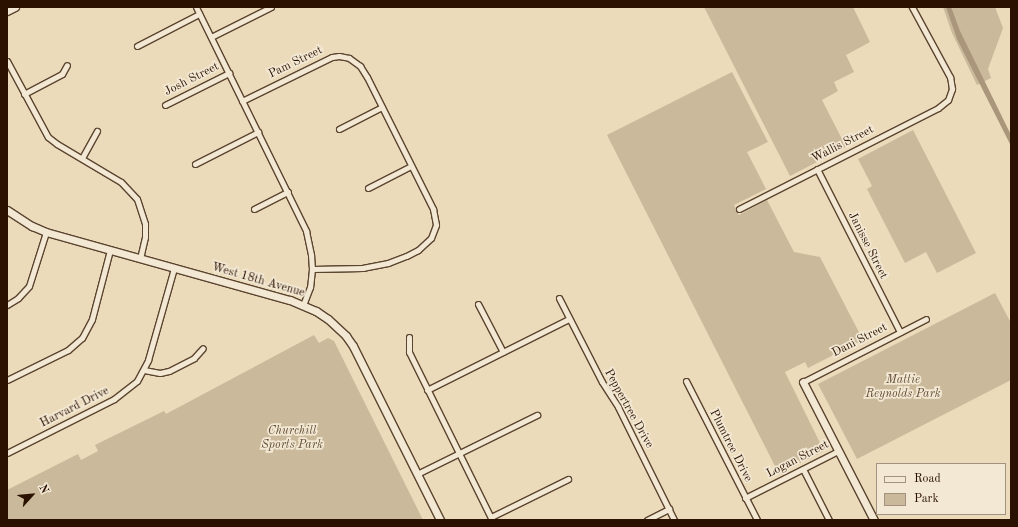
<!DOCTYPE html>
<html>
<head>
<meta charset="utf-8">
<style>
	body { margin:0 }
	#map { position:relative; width:1018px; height:527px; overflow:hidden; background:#ebdbbb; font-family:"Old Standard TT",serif }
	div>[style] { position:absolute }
	.green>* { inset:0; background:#cab99b }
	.water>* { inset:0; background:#aa967b }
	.roads { filter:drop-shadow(1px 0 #5b442f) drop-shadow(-1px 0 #5b442f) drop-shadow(0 1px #5b442f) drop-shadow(0 -1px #5b442f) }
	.street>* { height:5px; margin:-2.5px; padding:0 2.5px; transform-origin:2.5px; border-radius:2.5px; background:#f2e8d3 }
	.secondary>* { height:7px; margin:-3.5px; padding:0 3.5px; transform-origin:3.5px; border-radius:3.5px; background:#f2e8d3 }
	span { translate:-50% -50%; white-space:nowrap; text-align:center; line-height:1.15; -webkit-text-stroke:3.5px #f2e8d3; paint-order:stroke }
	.street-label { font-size:12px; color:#2b1100 }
	.park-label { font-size:12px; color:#634c36; font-style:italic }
	.frame { position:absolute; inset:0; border:8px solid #2b1100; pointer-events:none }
	.legend { position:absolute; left:876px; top:463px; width:130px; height:52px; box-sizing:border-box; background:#f2e8d3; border:1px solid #a2927f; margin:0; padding:5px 7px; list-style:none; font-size:12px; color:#2b1100 }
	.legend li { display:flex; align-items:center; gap:8px; height:20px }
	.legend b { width:20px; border:1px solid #a2927f }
	.north { position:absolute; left:12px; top:475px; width:40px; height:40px; -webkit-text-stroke:3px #f2e8d3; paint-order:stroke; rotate:63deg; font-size:11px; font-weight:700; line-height:16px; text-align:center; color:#2b1100 }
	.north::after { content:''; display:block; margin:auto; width:14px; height:18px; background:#2b1100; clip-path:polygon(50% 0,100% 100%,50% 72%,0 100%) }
</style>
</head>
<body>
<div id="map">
	<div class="green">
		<div style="clip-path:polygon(704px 7px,853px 7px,870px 42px,846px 55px,854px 72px,834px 82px,838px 91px,822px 100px,846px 147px,790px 176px)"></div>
		<div style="clip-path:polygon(943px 7px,995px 7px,1003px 28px,988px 69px,991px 78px,977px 85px,952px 33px)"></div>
		<div style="clip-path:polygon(732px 72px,768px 142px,747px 152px,766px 189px,734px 205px,739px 215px,767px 200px,794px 252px,820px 257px,863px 340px,808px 368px,805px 362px,785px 372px,824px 451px,779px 474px,607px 135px)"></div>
		<div style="clip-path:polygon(913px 130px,976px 253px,937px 273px,926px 252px,905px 263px,867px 189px,872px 186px,858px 159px)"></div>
		<div style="clip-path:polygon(995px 293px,1011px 323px,1011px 380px,857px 459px,818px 384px)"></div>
		<div style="clip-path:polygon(314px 335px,319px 343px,328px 338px,334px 341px,423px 520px,7px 520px,7px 490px,78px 454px,81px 460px,98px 451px,95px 445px,164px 411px,166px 414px)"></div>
	</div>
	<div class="water">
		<div style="clip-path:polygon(946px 7px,951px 7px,960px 31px,1011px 135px,1011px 146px,957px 39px)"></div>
	</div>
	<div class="roads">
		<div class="street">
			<div style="left:196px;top:7px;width:250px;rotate:63.8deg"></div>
			<div style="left:306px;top:231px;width:25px;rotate:78deg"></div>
			<div style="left:311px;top:255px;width:14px;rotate:86deg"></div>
			<div style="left:312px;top:269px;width:18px;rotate:96deg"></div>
			<div style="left:310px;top:287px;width:19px;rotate:111deg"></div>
			<div style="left:211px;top:37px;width:67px;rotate:-26.6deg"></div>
			<div style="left:137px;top:46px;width:70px;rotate:-27.3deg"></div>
			<div style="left:7px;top:61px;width:86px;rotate:61.7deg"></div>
			<div style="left:48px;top:137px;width:11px;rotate:38deg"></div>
			<div style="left:57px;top:144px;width:74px;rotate:30.7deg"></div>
			<div style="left:121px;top:182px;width:23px;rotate:47deg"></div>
			<div style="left:137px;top:199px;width:26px;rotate:72deg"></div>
			<div style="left:145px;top:224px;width:13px;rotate:90deg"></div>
			<div style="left:145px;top:237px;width:22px;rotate:103deg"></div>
			<div style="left:24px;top:94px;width:43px;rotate:-27.8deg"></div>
			<div style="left:62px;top:74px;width:10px;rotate:-61deg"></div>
			<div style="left:242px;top:101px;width:100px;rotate:-26.1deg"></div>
			<div style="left:332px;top:57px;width:7px;rotate:-8deg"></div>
			<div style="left:339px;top:56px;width:10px;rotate:11deg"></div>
			<div style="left:349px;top:58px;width:14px;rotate:36deg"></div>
			<div style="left:360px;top:66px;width:13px;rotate:58deg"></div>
			<div style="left:367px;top:77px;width:148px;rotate:63.4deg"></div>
			<div style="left:433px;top:209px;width:16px;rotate:79deg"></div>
			<div style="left:436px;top:225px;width:14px;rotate:111deg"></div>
			<div style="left:431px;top:238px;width:18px;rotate:137deg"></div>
			<div style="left:418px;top:250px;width:13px;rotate:153deg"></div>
			<div style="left:406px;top:256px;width:19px;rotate:159deg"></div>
			<div style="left:388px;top:263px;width:25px;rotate:169deg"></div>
			<div style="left:363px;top:268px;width:51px;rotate:178.9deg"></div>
			<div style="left:165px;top:105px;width:72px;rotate:-26.6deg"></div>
			<div style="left:339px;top:129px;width:48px;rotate:-27.1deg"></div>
			<div style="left:82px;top:158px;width:31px;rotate:-61deg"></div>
			<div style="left:195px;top:164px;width:71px;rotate:-26.9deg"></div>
			<div style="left:817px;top:169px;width:183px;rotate:63deg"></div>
			<div style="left:368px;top:188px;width:48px;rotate:-27.1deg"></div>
			<div style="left:254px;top:209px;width:38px;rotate:-27deg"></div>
			<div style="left:739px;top:209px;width:223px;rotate:-26.9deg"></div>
			<div style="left:938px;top:108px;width:13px;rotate:-39deg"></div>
			<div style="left:948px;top:100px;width:12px;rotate:-70deg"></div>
			<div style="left:952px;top:89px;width:12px;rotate:-99deg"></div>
			<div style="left:950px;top:77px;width:80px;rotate:-118.5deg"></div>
			<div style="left:559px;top:298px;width:94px;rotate:62.9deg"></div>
			<div style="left:602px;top:382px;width:30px;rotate:57deg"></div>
			<div style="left:618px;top:407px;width:126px;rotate:63.6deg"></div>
			<div style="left:478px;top:304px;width:54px;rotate:62.5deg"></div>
			<div style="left:7px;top:305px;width:13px;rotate:-32deg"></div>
			<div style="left:18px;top:298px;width:16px;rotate:-47deg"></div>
			<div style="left:29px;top:286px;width:57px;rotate:-72.5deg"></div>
			<div style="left:409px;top:337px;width:15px;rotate:90deg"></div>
			<div style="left:409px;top:352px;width:187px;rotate:63.7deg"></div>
			<div style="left:144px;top:370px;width:16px;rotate:11deg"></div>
			<div style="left:160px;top:373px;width:9px;rotate:-13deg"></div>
			<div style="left:169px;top:371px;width:28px;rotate:-27deg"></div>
			<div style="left:194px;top:358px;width:13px;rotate:-48deg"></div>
			<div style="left:7px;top:380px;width:68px;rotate:-26.2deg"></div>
			<div style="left:68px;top:350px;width:18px;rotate:-41deg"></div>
			<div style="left:82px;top:338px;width:21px;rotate:-62deg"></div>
			<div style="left:92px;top:319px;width:71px;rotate:-75.4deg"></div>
			<div style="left:686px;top:381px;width:156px;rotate:62.9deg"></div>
			<div style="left:803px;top:382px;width:138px;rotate:-27.1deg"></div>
			<div style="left:427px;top:390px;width:159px;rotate:-26.6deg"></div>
			<div style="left:7px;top:453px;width:120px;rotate:-26.8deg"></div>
			<div style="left:114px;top:399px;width:29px;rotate:-38deg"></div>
			<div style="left:137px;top:381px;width:24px;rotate:-62deg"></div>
			<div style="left:148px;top:360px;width:96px;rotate:-74.2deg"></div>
			<div style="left:803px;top:469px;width:57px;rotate:63deg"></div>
			<div style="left:417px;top:474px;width:134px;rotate:-26.2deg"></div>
			<div style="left:745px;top:498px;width:104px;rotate:-26.8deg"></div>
			<div style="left:491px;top:517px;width:86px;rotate:-26.3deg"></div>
			<div style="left:647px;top:520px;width:25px;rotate:-27deg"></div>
		</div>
		<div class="secondary">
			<div style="left:7px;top:11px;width:9px;rotate:-27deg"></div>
			<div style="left:7px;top:210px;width:30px;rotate:33deg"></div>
			<div style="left:32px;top:226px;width:15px;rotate:23deg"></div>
			<div style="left:46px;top:232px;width:253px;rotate:15.6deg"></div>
			<div style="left:290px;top:300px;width:28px;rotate:23deg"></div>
			<div style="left:316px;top:311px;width:14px;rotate:34deg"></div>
			<div style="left:328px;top:319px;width:25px;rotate:43deg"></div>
			<div style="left:346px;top:336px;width:12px;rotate:55deg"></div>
			<div style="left:353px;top:346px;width:195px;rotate:63.4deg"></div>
			<div style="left:803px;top:382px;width:155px;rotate:62.8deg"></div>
		</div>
	</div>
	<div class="street-label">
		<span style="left:296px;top:63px;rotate:-26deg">Pam Street</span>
		<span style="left:192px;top:80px;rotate:-27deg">Josh Street</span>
		<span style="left:843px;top:145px;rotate:-27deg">Wallis Street</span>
		<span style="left:867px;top:246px;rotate:63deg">Janisse Street</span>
		<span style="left:258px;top:281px;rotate:16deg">West 18th Avenue</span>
		<span style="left:860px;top:341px;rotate:-27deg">Dani Street</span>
		<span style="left:75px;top:408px;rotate:-27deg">Harvard Drive</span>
		<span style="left:628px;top:409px;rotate:61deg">Peppertree Drive</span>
		<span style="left:730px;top:446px;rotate:63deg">Plumtree Drive</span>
		<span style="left:798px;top:460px;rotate:-27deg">Logan Street</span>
	</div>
	<div class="park-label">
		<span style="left:903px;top:388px">Mattie<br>Reynolds Park</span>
		<span style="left:292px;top:439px">Churchill<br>Sports Park</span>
	</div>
	<div class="frame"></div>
	<ul class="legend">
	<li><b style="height:5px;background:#f2e8d3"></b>Road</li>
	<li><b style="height:11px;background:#cab99b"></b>Park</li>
	</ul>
	<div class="north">N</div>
</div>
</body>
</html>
